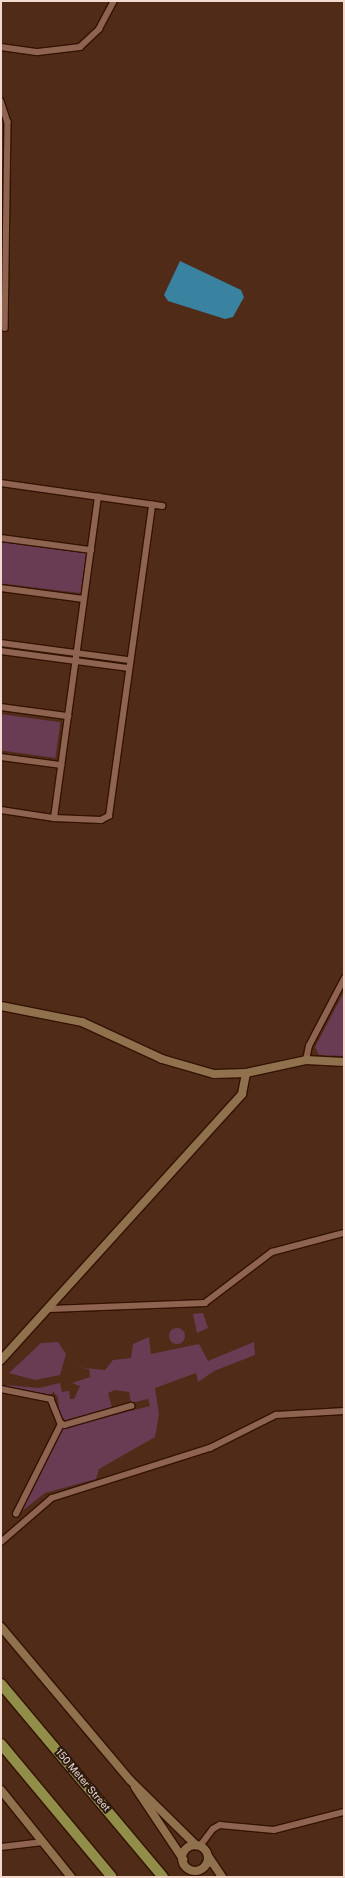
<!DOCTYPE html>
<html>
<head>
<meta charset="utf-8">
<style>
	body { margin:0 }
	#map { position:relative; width:345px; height:1878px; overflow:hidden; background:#502b18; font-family:"Public Sans",sans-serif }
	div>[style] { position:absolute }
	.green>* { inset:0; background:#693c54; transform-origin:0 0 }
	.round { border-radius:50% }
	.water>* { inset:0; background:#3983a0 }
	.roads { filter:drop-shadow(1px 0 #341201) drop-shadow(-1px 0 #341201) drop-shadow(0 1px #341201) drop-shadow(0 -1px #341201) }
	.street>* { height:5.5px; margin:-2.75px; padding:0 2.75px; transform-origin:2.75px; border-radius:2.75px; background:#8e6450 }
	.secondary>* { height:8px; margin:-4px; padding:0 4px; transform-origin:4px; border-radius:4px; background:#8f714e }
	.secondary>.ring { margin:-4px; padding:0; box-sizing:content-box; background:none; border:8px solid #8f714e; border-radius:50% }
	.highway>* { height:10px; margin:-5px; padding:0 5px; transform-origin:5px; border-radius:5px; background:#908e49 }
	span { translate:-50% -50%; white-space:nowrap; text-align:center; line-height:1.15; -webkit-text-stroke:4px #2a1910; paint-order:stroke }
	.street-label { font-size:10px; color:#f2dace }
	.frame { position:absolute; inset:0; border:2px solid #f2dace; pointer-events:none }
</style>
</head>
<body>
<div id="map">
	<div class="green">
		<div style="left:1px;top:542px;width:86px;height:41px;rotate:7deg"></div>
		<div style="left:1px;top:714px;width:60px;height:36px;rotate:8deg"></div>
		<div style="clip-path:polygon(344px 992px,344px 1056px,319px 1055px,315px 1047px)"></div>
		<div style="clip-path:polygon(203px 1313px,208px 1328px,197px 1333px,193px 1314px)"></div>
		<div class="round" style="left:169px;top:1328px;width:16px;height:16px"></div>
		<div style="clip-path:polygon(149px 1337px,151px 1354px,199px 1344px,208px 1361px,254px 1342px,255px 1355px,214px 1371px,198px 1382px,196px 1373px,155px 1388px,159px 1414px,155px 1437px,99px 1469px,96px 1479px,45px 1493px,17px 1515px,59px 1429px,150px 1406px,148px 1399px,131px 1403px,129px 1392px,115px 1390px,108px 1393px,113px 1411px,67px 1423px,59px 1412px,58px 1398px,54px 1392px,49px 1395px,6px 1388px,7px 1385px,39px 1388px,60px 1383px,62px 1392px,69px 1391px,70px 1399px,74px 1399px,80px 1386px,72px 1383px,90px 1377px,89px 1369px,75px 1367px,105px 1370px,113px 1360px,131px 1358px,133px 1344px)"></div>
		<div style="clip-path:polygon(58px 1342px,66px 1354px,60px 1375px,35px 1380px,9px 1373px,41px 1343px)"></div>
	</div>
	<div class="water">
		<div style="clip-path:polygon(180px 261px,241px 290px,244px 297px,233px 317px,225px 319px,168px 301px,164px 295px)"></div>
	</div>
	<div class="roads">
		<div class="street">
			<div style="left:1px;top:47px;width:37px;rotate:8deg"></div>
			<div style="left:38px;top:52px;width:42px;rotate:-6.8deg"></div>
			<div style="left:80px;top:47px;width:26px;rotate:-43deg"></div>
			<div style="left:99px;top:29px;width:32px;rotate:-62deg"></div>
			<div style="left:1px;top:101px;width:22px;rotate:72deg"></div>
			<div style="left:8px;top:122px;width:206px;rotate:90.8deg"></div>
			<div style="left:1px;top:483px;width:163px;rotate:8.1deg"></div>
			<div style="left:1px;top:538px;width:91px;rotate:7.6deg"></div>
			<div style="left:1px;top:588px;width:83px;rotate:7.6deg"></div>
			<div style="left:1px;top:643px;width:129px;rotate:7.6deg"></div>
			<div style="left:1px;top:651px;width:129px;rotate:7.6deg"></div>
			<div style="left:1px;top:707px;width:68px;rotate:7.7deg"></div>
			<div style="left:1px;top:757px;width:61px;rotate:7.6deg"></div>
			<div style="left:1px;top:810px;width:54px;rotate:8.6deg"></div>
			<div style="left:54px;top:818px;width:47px;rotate:2.4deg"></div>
			<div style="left:101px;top:820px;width:9px;rotate:-27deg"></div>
			<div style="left:109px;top:816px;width:314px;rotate:-82.1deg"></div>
			<div style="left:54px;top:818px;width:324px;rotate:-82.2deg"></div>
			<div style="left:306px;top:1060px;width:14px;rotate:-78deg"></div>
			<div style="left:309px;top:1046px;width:76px;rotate:-62.4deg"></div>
			<div style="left:50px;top:1309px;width:155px;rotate:-2.2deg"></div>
			<div style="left:205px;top:1303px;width:84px;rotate:-37.3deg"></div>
			<div style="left:272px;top:1252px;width:74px;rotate:-14.8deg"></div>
			<div style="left:1px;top:1389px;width:51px;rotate:11.3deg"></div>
			<div style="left:51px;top:1399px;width:27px;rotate:68deg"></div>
			<div style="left:61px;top:1424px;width:4px;rotate:14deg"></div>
			<div style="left:65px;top:1425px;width:69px;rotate:-16.1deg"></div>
			<div style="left:16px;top:1514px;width:101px;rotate:-63.4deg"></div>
			<div style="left:1px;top:1542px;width:67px;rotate:-40.8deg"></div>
			<div style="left:52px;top:1498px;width:166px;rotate:-17.6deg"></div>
			<div style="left:210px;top:1448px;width:74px;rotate:-26.6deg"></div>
			<div style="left:276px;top:1415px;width:68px;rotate:-3.4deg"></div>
			<div style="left:200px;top:1846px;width:21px;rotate:-53deg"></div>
			<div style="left:213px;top:1829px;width:8px;rotate:-30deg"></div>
			<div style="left:220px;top:1825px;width:54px;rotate:5.3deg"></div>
			<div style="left:274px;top:1830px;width:72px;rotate:-14.4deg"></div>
			<div style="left:1px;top:1847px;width:42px;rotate:-6.8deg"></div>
		</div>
		<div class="secondary">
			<div style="left:1px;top:1006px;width:83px;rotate:11.2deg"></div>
			<div style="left:82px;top:1022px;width:88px;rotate:24.8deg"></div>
			<div style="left:162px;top:1059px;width:54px;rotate:16.1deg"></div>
			<div style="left:214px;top:1074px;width:32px;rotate:-2deg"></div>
			<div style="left:246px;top:1073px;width:61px;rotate:-12.2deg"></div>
			<div style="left:306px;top:1060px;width:38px;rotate:3deg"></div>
			<div style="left:1px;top:1360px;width:359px;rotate:-47.8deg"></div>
			<div style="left:242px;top:1094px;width:21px;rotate:-79deg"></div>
			<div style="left:1px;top:1627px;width:200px;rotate:49.9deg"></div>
			<div style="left:130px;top:1780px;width:93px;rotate:44.6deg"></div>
			<div style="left:135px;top:1787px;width:87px;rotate:56.3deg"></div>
			<div style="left:1px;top:1790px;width:112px;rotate:51.2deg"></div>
			<div class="ring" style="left:182px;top:1845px;width:18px;height:18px"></div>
			<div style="left:208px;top:1856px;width:25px;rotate:56deg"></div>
		</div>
		<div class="highway">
			<div style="left:1px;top:1684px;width:252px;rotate:50deg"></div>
			<div style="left:1px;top:1744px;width:173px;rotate:50.2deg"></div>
		</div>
	</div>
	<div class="street-label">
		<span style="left:83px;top:1780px;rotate:50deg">150 Meter Street</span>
	</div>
	<div class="frame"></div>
</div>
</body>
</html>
